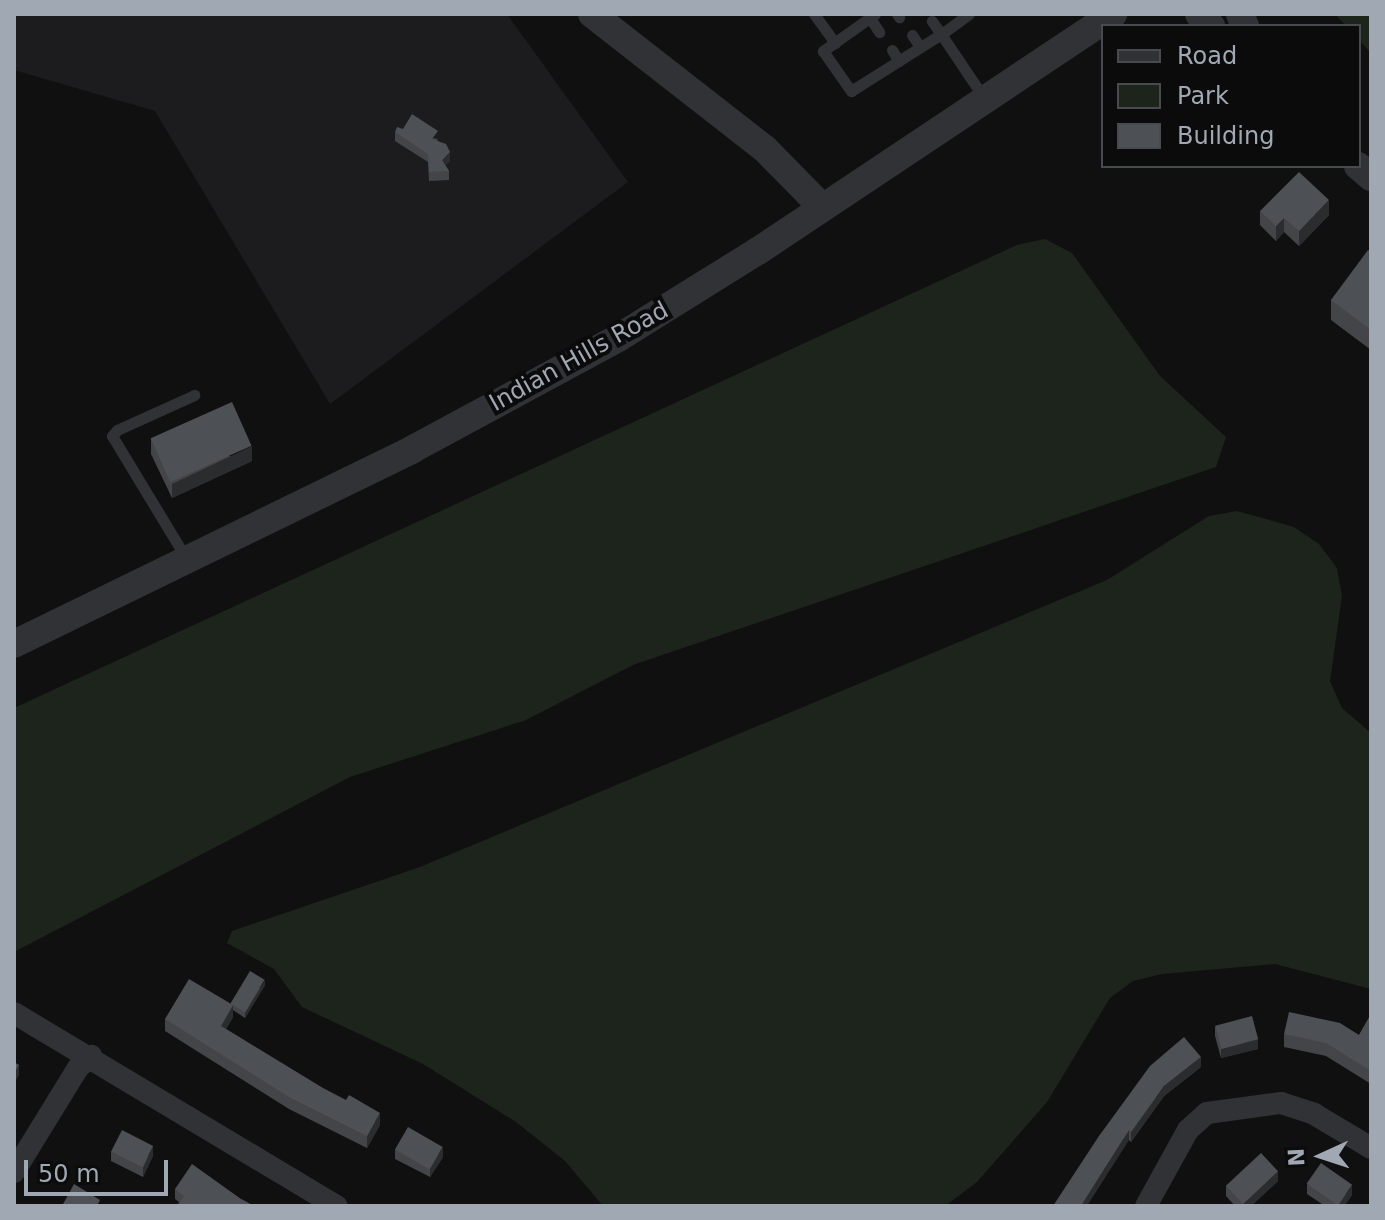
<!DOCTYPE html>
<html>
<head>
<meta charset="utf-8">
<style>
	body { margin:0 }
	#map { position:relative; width:1385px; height:1220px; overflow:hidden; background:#101011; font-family:"DejaVu Sans",sans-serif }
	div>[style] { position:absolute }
	.built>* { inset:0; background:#1c1c1e }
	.green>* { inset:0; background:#1c241c }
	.service>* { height:11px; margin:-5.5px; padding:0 5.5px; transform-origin:5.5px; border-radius:5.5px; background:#313236 }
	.minor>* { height:22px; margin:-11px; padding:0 11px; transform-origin:11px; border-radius:11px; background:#313236 }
	.tertiary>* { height:28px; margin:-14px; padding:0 14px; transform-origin:14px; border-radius:14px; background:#313236 }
	.wall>* { inset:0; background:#434549 }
	.shaded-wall>* { inset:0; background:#2a2c2e }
	.building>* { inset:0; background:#4d5054; transform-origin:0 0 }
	span { translate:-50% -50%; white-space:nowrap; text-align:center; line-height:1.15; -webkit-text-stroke:8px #0b0b0c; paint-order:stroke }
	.street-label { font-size:24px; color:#a0a8b3 }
	.frame { position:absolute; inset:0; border:16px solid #a0a8b3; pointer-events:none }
	.legend { position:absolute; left:1101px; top:24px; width:260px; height:144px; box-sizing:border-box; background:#0b0b0c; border:2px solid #474a4f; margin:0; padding:10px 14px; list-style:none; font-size:24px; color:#a0a8b3 }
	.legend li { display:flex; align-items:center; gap:16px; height:40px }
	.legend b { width:40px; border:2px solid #474a4f }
	.north { position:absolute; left:1281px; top:1116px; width:80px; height:80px; -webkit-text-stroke:6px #0b0b0c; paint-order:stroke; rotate:267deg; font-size:22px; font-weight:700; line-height:32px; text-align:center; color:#a0a8b3 }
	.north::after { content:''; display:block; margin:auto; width:28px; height:36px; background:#a0a8b3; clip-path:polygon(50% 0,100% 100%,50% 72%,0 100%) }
	.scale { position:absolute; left:24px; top:1160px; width:144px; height:36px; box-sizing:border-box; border:4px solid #a0a8b3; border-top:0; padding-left:10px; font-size:24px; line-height:28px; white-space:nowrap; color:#a0a8b3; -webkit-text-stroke:6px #0b0b0c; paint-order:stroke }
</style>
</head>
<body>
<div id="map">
	<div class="built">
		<div style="clip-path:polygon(14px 14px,507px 14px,628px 182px,330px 404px,155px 111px,14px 70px)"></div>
	</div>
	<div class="green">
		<div style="clip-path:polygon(1335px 14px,1371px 14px,1371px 53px,1359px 40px,1359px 26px,1346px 26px)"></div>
		<div style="clip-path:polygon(1045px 239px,1072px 253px,1160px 376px,1226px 437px,1216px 467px,633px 665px,526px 720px,350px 777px,14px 952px,14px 708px,1017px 245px)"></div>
		<div style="clip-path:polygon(1237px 511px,1294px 527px,1319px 544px,1337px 568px,1342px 596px,1330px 681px,1342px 708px,1371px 733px,1371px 989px,1275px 964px,1162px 974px,1133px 981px,1110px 998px,1047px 1102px,977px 1182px,945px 1206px,603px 1206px,565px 1161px,516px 1122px,423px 1064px,302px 1007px,274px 969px,227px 943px,232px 931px,420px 867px,1107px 580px,1209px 516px)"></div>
	</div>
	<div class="service">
		<div style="left:814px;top:14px;width:36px;rotate:54deg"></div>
		<div style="left:875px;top:14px;width:64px;rotate:144.6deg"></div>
		<div style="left:823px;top:51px;width:49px;rotate:55deg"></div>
		<div style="left:851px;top:91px;width:107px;rotate:-32.3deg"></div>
		<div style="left:941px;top:34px;width:16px;rotate:-125deg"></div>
		<div style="left:897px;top:14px;width:4px;rotate:56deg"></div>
		<div style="left:969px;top:14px;width:34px;rotate:144deg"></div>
		<div style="left:941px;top:34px;width:77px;rotate:56.1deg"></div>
		<div style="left:870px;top:18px;width:17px;rotate:57deg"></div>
		<div style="left:912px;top:35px;width:14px;rotate:56deg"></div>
		<div style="left:892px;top:50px;width:13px;rotate:58deg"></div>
		<div style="left:186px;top:558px;width:143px;rotate:-121.2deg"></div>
		<div style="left:112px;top:436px;width:8px;rotate:-50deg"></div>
		<div style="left:117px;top:430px;width:85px;rotate:-24.4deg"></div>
	</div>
	<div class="minor">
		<div style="left:14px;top:1013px;width:376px;rotate:30.9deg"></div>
		<div style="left:14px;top:1172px;width:122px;rotate:-58.4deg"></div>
		<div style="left:78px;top:1068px;width:18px;rotate:-43deg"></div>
		<div style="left:1146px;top:1206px;width:87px;rotate:-61.1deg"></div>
		<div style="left:1188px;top:1130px;width:25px;rotate:-42deg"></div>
		<div style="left:1207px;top:1113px;width:75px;rotate:-7.7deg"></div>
		<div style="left:1281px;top:1103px;width:35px;rotate:18deg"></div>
		<div style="left:1314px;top:1114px;width:66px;rotate:30.8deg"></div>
	</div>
	<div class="tertiary">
		<div style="left:592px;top:14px;width:219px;rotate:38deg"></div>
		<div style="left:765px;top:149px;width:80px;rotate:45.5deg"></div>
		<div style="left:1199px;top:14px;width:17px;rotate:45deg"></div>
		<div style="left:1240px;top:14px;width:13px;rotate:67deg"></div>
		<div style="left:1358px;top:166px;width:17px;rotate:40deg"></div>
		<div style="left:14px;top:644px;width:444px;rotate:-26deg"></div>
		<div style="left:413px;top:449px;width:233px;rotate:-28.4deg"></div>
		<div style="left:618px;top:338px;width:165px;rotate:-31.9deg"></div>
		<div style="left:758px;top:251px;width:427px;rotate:-33.7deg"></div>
	</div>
	<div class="wall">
		<div style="clip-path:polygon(395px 132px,438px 139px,437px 141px,450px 161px,445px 165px,449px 171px,449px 180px,429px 181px,428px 162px,395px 141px)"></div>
		<div style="clip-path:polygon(1260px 211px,1329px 215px,1299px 246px,1284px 232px,1276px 241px,1260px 225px)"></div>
		<div style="clip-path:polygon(1371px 252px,1371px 350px,1331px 320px,1331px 300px)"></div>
		<div style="clip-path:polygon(151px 439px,252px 461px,172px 498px,151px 454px)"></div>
		<div style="clip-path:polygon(265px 985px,245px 1018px,233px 1010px,233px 1017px,226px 1029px,380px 1125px,367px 1148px,289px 1109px,165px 1031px,165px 1019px,231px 1004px)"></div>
		<div style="clip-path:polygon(1371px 1014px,1371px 1084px,1326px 1056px,1284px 1047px,1284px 1034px,1359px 1035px)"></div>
		<div style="clip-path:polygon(1215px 1026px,1258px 1049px,1221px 1058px,1215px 1036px)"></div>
		<div style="clip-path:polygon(1201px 1067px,1164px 1096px,1131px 1142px,1129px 1140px,1099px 1136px)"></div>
		<div style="clip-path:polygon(395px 1149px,443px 1157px,430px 1177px,395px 1159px)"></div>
		<div style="clip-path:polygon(111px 1151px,153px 1156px,143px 1177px,111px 1161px)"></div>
		<div style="clip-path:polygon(1278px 1181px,1251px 1206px,1235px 1206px,1226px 1196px,1226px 1186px)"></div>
		<div style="clip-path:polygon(1307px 1184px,1352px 1195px,1344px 1206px,1325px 1206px,1307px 1194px)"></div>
		<div style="clip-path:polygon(175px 1189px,241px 1199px,254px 1206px,177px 1206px,179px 1202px,175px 1199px)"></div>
	</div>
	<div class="shaded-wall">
		<div style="clip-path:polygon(450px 152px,450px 161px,442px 168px,442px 160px)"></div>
		<div style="clip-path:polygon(1329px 200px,1329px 215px,1299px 246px,1299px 231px)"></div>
		<div style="clip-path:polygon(1284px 218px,1284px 232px,1276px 241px,1276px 226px)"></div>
		<div style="clip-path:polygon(252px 446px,252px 461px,172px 498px,172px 484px)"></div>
		<div style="clip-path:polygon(265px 980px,265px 985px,245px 1018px,245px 1013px)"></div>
		<div style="clip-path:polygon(233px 1005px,233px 1017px,221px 1038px,221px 1026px)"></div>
		<div style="clip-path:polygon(1258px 1039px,1258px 1049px,1221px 1058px,1221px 1049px)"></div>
		<div style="clip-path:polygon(1201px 1057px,1201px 1067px,1164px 1096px,1131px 1142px,1131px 1132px,1164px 1086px)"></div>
		<div style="clip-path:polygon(19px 1065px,19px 1075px,14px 1084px,14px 1074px)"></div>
		<div style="clip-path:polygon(380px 1113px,380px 1125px,367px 1148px,367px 1136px)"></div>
		<div style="clip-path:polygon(1129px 1130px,1129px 1140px,1087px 1206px,1081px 1206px)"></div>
		<div style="clip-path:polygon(153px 1146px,153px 1156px,143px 1177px,143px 1168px)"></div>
		<div style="clip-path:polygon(443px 1147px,443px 1157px,430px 1177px,430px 1167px)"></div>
		<div style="clip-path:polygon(1278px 1171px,1278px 1181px,1251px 1206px,1243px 1206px,1243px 1204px)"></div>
		<div style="clip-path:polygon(1352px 1185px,1352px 1195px,1344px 1206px,1338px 1206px)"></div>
	</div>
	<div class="building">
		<div style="clip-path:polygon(412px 114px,438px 131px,432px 139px,446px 144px,450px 152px,442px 160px,449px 171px,429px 172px,428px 154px,395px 132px,397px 127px,403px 129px)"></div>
		<div style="clip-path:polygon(1299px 172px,1329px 200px,1299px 231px,1284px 218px,1276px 226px,1260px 211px)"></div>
		<div style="clip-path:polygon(1368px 250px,1371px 252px,1371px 330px,1331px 300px)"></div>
		<div style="left:232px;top:402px;width:48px;height:89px;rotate:66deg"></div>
		<div style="left:250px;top:971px;width:17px;height:38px;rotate:31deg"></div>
		<div style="clip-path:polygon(189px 979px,233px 1005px,221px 1026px,323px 1088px,346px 1100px,349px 1095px,380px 1113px,367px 1136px,289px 1097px,165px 1019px)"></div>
		<div style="clip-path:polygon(1289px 1012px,1340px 1023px,1359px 1035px,1371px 1014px,1371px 1071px,1326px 1043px,1284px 1034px)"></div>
		<div style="left:1252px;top:1016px;width:24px;height:38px;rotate:75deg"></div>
		<div style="clip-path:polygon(1184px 1037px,1201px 1057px,1164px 1086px,1131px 1132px,1129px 1130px,1081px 1206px,1053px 1206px,1099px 1136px,1150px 1066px)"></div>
		<div style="clip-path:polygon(14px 1062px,19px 1065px,14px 1074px)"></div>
		<div style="left:408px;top:1127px;width:40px;height:26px;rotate:30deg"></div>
		<div style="left:122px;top:1130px;width:35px;height:24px;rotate:27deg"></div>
		<div style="left:1261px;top:1153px;width:25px;height:48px;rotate:47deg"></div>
		<div style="left:1321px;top:1163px;width:38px;height:25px;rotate:35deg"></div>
		<div style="clip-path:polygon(192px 1164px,241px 1199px,254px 1206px,178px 1206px,184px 1196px,175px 1189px)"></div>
		<div style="clip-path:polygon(74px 1184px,100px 1200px,97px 1206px,62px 1206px)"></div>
	</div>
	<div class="street-label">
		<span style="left:579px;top:357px;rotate:-29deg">Indian Hills Road</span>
	</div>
	<div class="frame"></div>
	<ul class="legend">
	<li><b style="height:10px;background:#313236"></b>Road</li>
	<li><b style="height:22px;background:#1c241c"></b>Park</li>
	<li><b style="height:22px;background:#4d5054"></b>Building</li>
	</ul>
	<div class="north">N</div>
	<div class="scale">50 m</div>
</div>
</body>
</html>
